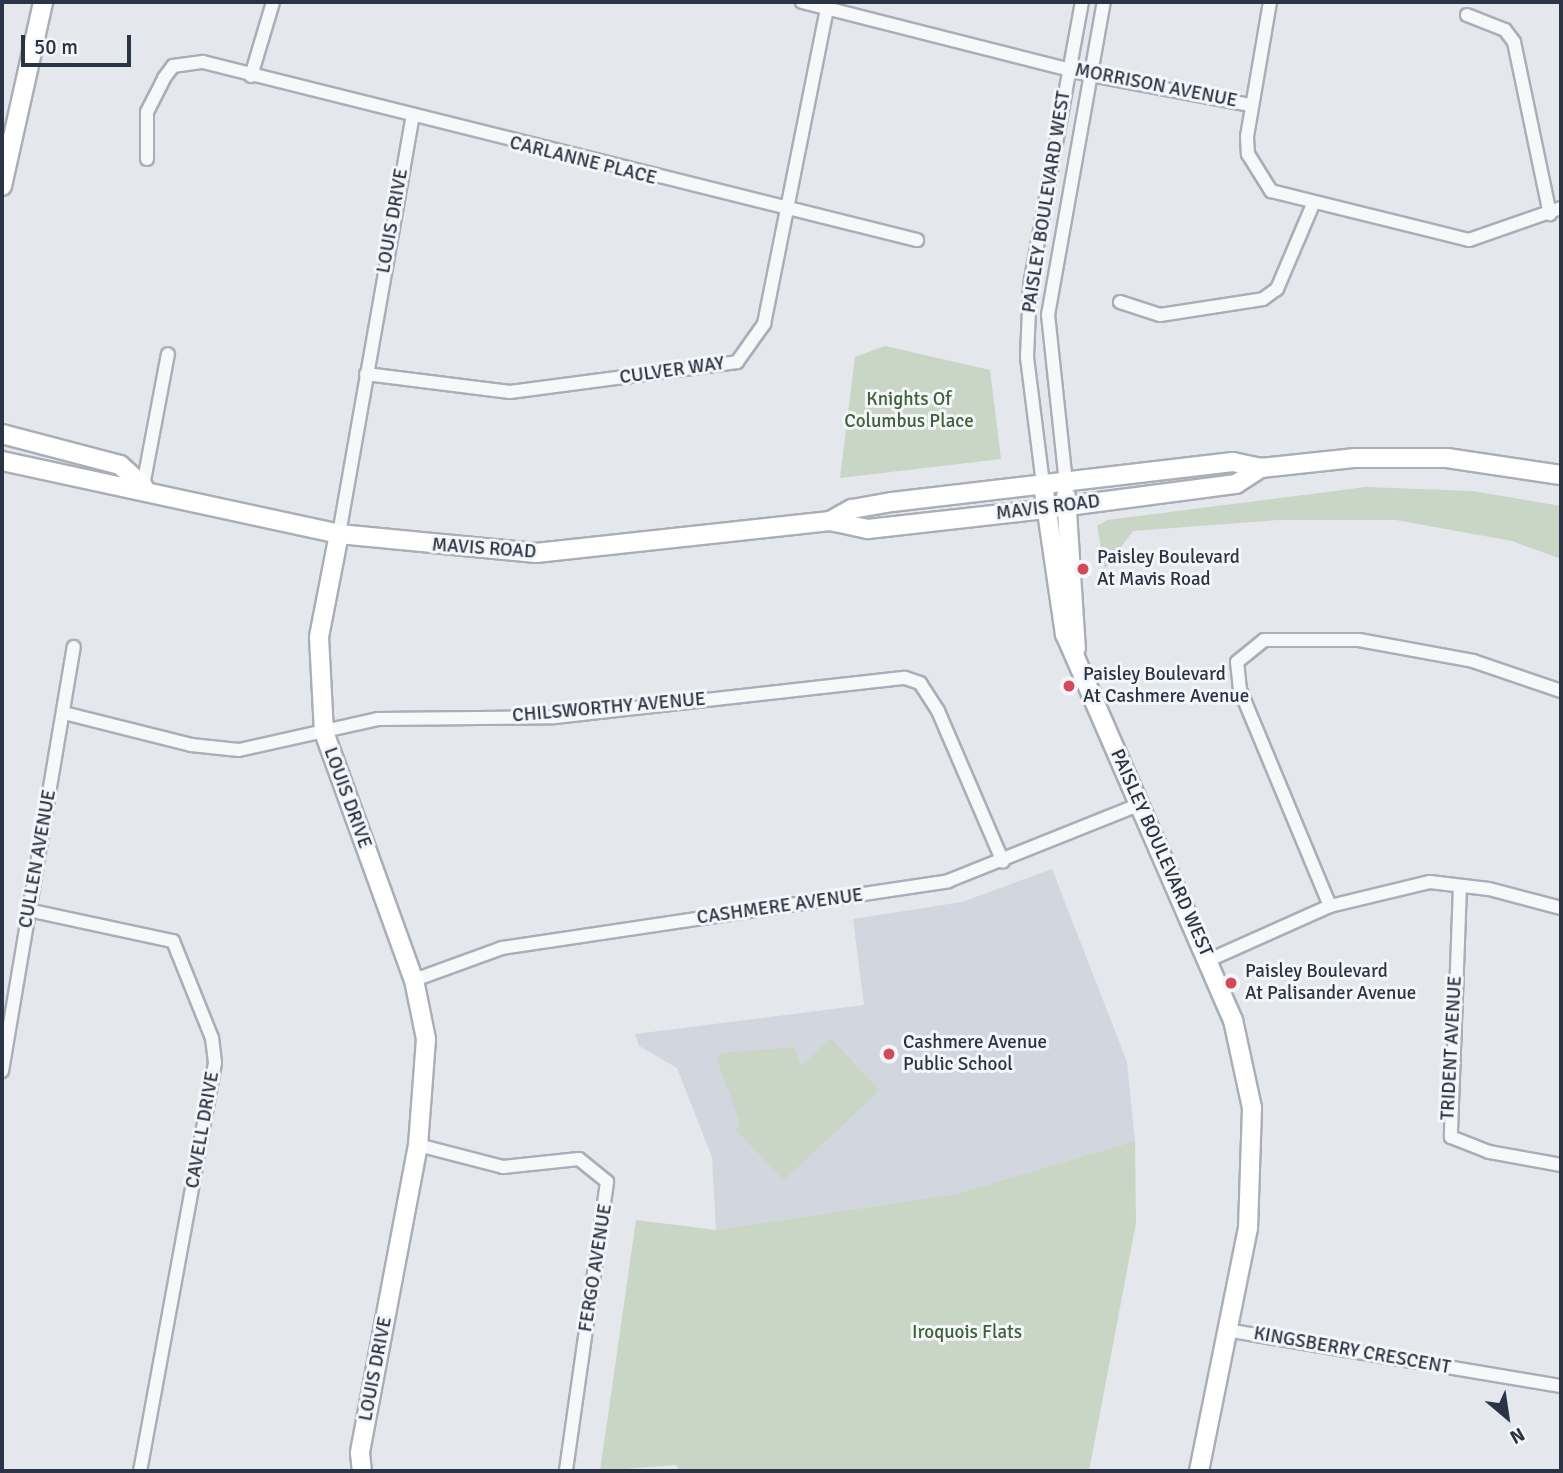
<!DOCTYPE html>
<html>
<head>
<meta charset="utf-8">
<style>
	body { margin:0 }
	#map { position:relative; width:1563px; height:1473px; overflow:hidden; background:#e4e7ec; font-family:Signika,sans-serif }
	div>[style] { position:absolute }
	.built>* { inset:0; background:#d2d6de }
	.green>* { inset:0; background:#c9d6c5 }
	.roads { filter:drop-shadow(2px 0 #a9aeb7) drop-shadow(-2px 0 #a9aeb7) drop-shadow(0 2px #a9aeb7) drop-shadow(0 -2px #a9aeb7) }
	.street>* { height:12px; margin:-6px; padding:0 6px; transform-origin:6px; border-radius:6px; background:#f7f8fa }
	.secondary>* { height:18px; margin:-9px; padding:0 9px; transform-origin:9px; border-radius:9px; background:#fff }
	.dots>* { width:19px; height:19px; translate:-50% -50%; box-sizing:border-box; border:4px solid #f4f6f9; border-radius:50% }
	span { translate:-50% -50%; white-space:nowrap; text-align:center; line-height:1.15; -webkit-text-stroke:6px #f4f6f9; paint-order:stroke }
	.street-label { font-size:19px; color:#2b3445 }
	.park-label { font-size:19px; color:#3f6138 }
	.poi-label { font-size:19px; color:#2b3445 }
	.left { translate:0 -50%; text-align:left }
	.frame { position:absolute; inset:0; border:4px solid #2b3445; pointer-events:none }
	.north { position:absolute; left:1472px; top:1382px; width:70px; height:70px; -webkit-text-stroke:5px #f4f6f9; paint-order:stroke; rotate:151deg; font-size:19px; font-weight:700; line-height:28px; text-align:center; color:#2b3445 }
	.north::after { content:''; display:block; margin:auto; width:24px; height:32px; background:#2b3445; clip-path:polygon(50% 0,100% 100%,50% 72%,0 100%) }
	.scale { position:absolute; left:21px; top:35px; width:110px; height:32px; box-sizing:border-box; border:4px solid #2b3445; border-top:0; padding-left:9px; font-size:21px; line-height:24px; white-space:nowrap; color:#2b3445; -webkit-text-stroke:5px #f4f6f9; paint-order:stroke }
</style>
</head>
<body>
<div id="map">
	<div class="built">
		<div style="clip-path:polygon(1052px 869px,1127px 1062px,1135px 1141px,955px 1194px,716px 1230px,712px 1157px,677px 1068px,639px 1046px,635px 1034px,864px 1005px,853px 919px,962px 902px)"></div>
	</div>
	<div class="green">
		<div style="clip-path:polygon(885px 346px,990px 370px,1001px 459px,840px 478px,855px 357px)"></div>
		<div style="clip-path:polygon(1366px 487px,1472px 491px,1561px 506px,1561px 559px,1512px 541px,1396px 520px,1278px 520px,1133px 531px,1105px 569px,1097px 526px,1107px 520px)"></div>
		<div style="clip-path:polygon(830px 1038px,880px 1090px,784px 1180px,735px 1129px,740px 1124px,717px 1059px,722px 1053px,794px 1047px,801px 1066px)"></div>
		<div style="clip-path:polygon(1135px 1141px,1136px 1223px,1089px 1471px,680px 1471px,676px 1465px,600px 1471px,636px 1220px,716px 1230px,955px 1194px)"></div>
	</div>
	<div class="roads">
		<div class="street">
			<div style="left:802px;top:2px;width:298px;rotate:14.2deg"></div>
			<div style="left:1091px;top:75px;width:162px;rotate:10.7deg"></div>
			<div style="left:1270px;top:2px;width:137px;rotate:99.7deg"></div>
			<div style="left:1247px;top:137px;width:17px;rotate:87deg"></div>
			<div style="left:1248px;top:154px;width:44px;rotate:58.1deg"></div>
			<div style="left:1271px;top:191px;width:204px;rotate:13.9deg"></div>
			<div style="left:1469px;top:240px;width:97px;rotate:-19.2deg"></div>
			<div style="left:1467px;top:15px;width:41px;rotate:21.5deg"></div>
			<div style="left:1505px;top:30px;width:15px;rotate:53deg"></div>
			<div style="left:1514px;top:42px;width:176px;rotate:78.2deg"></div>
			<div style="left:251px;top:76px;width:77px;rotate:-73.4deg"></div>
			<div style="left:147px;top:159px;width:47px;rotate:-90deg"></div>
			<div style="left:147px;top:112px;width:38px;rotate:-63deg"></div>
			<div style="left:164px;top:78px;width:15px;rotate:-53deg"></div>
			<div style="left:173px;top:66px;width:30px;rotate:-8deg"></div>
			<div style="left:203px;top:62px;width:736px;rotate:14deg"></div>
			<div style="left:1120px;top:302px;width:42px;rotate:18deg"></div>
			<div style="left:1160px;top:315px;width:104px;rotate:-8.8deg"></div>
			<div style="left:1263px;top:299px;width:17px;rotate:-36deg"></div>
			<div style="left:1277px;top:289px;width:92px;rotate:-67deg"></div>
			<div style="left:366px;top:374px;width:145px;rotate:7.1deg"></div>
			<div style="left:510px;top:392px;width:229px;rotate:-7.5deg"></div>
			<div style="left:737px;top:362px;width:47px;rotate:-54.6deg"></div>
			<div style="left:764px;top:324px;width:322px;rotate:-78.7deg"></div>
			<div style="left:1066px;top:483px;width:169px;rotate:-96.1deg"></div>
			<div style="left:1048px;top:315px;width:318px;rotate:-79.9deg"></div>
			<div style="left:1043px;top:484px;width:128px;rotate:-97.2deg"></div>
			<div style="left:1027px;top:357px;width:72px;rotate:-87.6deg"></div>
			<div style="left:1030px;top:285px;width:288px;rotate:-79.6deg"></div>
			<div style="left:143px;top:486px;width:134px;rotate:-79.3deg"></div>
			<div style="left:339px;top:534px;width:421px;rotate:-80deg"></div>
			<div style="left:64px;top:713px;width:131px;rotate:14.1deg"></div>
			<div style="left:191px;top:745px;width:48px;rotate:5.9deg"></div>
			<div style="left:239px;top:750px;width:142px;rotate:-12.6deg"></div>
			<div style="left:378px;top:719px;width:177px;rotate:-0.6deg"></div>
			<div style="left:555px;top:717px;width:352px;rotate:-6.4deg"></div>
			<div style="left:905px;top:678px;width:16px;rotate:18deg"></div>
			<div style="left:920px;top:683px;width:33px;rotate:57deg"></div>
			<div style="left:938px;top:711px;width:164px;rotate:66.7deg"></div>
			<div style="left:1460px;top:886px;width:251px;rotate:92.1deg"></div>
			<div style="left:1451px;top:1137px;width:41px;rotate:21.5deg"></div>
			<div style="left:1489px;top:1152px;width:73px;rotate:10.2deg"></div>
			<div style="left:1330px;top:906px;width:234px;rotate:-112.6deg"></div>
			<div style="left:1240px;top:690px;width:28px;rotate:-96deg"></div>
			<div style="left:1237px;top:662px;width:35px;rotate:-39deg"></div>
			<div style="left:1264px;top:640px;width:95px"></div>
			<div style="left:1359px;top:640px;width:116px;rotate:10.4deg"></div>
			<div style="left:1473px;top:661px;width:93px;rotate:18.8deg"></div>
			<div style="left:28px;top:910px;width:148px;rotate:12.1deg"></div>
			<div style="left:173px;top:941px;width:105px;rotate:68.1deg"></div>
			<div style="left:212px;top:1038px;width:25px;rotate:83deg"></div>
			<div style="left:215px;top:1063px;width:415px;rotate:100.4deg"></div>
			<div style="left:1209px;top:960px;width:133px;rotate:-24.1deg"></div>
			<div style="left:1330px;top:906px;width:103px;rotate:-13.5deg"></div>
			<div style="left:1430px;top:882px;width:59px;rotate:6.8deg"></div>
			<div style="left:1489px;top:889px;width:74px;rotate:14.8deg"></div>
			<div style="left:414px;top:980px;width:94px;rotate:-20deg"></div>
			<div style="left:502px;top:948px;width:451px;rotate:-8.5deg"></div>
			<div style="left:948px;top:881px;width:205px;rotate:-21.8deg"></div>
			<div style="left:2px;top:1071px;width:430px;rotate:-80.4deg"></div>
			<div style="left:418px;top:1145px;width:88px;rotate:14.5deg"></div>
			<div style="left:503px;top:1167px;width:76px;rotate:-6deg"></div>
			<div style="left:579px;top:1159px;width:36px;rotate:39deg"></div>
			<div style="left:607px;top:1182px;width:292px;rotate:98.1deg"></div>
			<div style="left:1226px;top:1330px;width:340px;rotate:9.5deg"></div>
		</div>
		<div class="secondary">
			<div style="left:2px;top:186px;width:189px;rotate:-77.4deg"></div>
			<div style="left:2px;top:434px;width:122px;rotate:14.7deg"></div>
			<div style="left:120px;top:465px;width:31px;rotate:42deg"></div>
			<div style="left:2px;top:461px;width:345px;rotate:12.2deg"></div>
			<div style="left:339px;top:534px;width:198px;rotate:5.5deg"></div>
			<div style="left:536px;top:553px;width:296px;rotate:-6.2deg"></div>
			<div style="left:830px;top:521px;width:39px;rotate:12deg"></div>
			<div style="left:868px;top:529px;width:178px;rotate:-6.4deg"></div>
			<div style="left:1045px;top:509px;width:193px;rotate:-7.5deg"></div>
			<div style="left:1236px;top:484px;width:30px;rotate:-33deg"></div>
			<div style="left:1043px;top:484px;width:152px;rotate:81.7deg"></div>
			<div style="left:1065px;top:634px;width:421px;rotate:66.5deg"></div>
			<div style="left:1233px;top:1020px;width:90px;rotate:77.8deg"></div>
			<div style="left:1252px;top:1108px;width:120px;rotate:91.9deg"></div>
			<div style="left:1248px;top:1228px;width:248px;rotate:101.4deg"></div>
			<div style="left:1066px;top:496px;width:153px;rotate:86.3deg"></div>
			<div style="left:830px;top:521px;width:25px;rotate:-29deg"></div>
			<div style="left:852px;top:509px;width:41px;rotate:-9.9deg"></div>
			<div style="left:892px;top:502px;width:343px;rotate:-6.7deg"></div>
			<div style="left:1233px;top:462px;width:29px;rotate:12deg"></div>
			<div style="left:1261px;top:468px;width:95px;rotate:-6.1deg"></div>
			<div style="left:1355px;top:458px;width:92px"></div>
			<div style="left:1447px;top:458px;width:115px;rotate:8.5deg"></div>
			<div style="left:339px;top:534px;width:105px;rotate:101deg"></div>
			<div style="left:319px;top:637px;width:95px;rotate:87deg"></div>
			<div style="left:324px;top:732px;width:264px;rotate:70.1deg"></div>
			<div style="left:414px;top:980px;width:60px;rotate:78.5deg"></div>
			<div style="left:426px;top:1039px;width:106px;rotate:94.3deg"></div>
			<div style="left:418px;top:1145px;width:313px;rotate:100.7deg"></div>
			<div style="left:360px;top:1453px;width:18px;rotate:84deg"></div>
		</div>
	</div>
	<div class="dots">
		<div style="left:1083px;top:569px;background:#d1495b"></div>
		<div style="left:1069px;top:686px;background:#d1495b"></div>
		<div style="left:1231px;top:983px;background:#d1495b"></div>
		<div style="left:889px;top:1054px;background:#d1495b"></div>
	</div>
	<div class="street-label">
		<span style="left:1156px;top:86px;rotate:11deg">MORRISON AVENUE</span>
		<span style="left:583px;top:161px;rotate:14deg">CARLANNE PLACE</span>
		<span style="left:1047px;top:202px;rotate:-81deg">PAISLEY BOULEVARD WEST</span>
		<span style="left:393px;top:221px;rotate:-80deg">LOUIS DRIVE</span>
		<span style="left:672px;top:371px;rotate:-8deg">CULVER WAY</span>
		<span style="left:1048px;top:508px;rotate:-7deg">MAVIS ROAD</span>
		<span style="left:484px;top:549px;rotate:4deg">MAVIS ROAD</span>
		<span style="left:609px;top:708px;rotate:-5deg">CHILSWORTHY AVENUE</span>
		<span style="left:347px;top:798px;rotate:70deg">LOUIS DRIVE</span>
		<span style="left:1161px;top:853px;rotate:66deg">PAISLEY BOULEVARD WEST</span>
		<span style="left:38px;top:859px;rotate:-80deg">CULLEN AVENUE</span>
		<span style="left:780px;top:907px;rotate:-8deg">CASHMERE AVENUE</span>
		<span style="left:1452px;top:1048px;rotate:-87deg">TRIDENT AVENUE</span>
		<span style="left:203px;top:1130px;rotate:-80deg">CAVELL DRIVE</span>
		<span style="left:596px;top:1268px;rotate:-81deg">FERGO AVENUE</span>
		<span style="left:1352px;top:1351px;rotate:10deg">KINGSBERRY CRESCENT</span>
		<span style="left:376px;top:1369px;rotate:-79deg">LOUIS DRIVE</span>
	</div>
	<div class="park-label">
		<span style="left:909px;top:411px">Knights Of<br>Columbus Place</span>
		<span style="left:967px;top:1333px">Iroquois Flats</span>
	</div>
	<div class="poi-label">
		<span class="left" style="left:1097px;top:569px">Paisley Boulevard<br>At Mavis Road</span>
		<span class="left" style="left:1083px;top:686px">Paisley Boulevard<br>At Cashmere Avenue</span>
		<span class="left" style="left:1245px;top:983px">Paisley Boulevard<br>At Palisander Avenue</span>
		<span class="left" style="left:903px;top:1054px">Cashmere Avenue<br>Public School</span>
	</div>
	<div class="frame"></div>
	<div class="north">N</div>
	<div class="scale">50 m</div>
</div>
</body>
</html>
